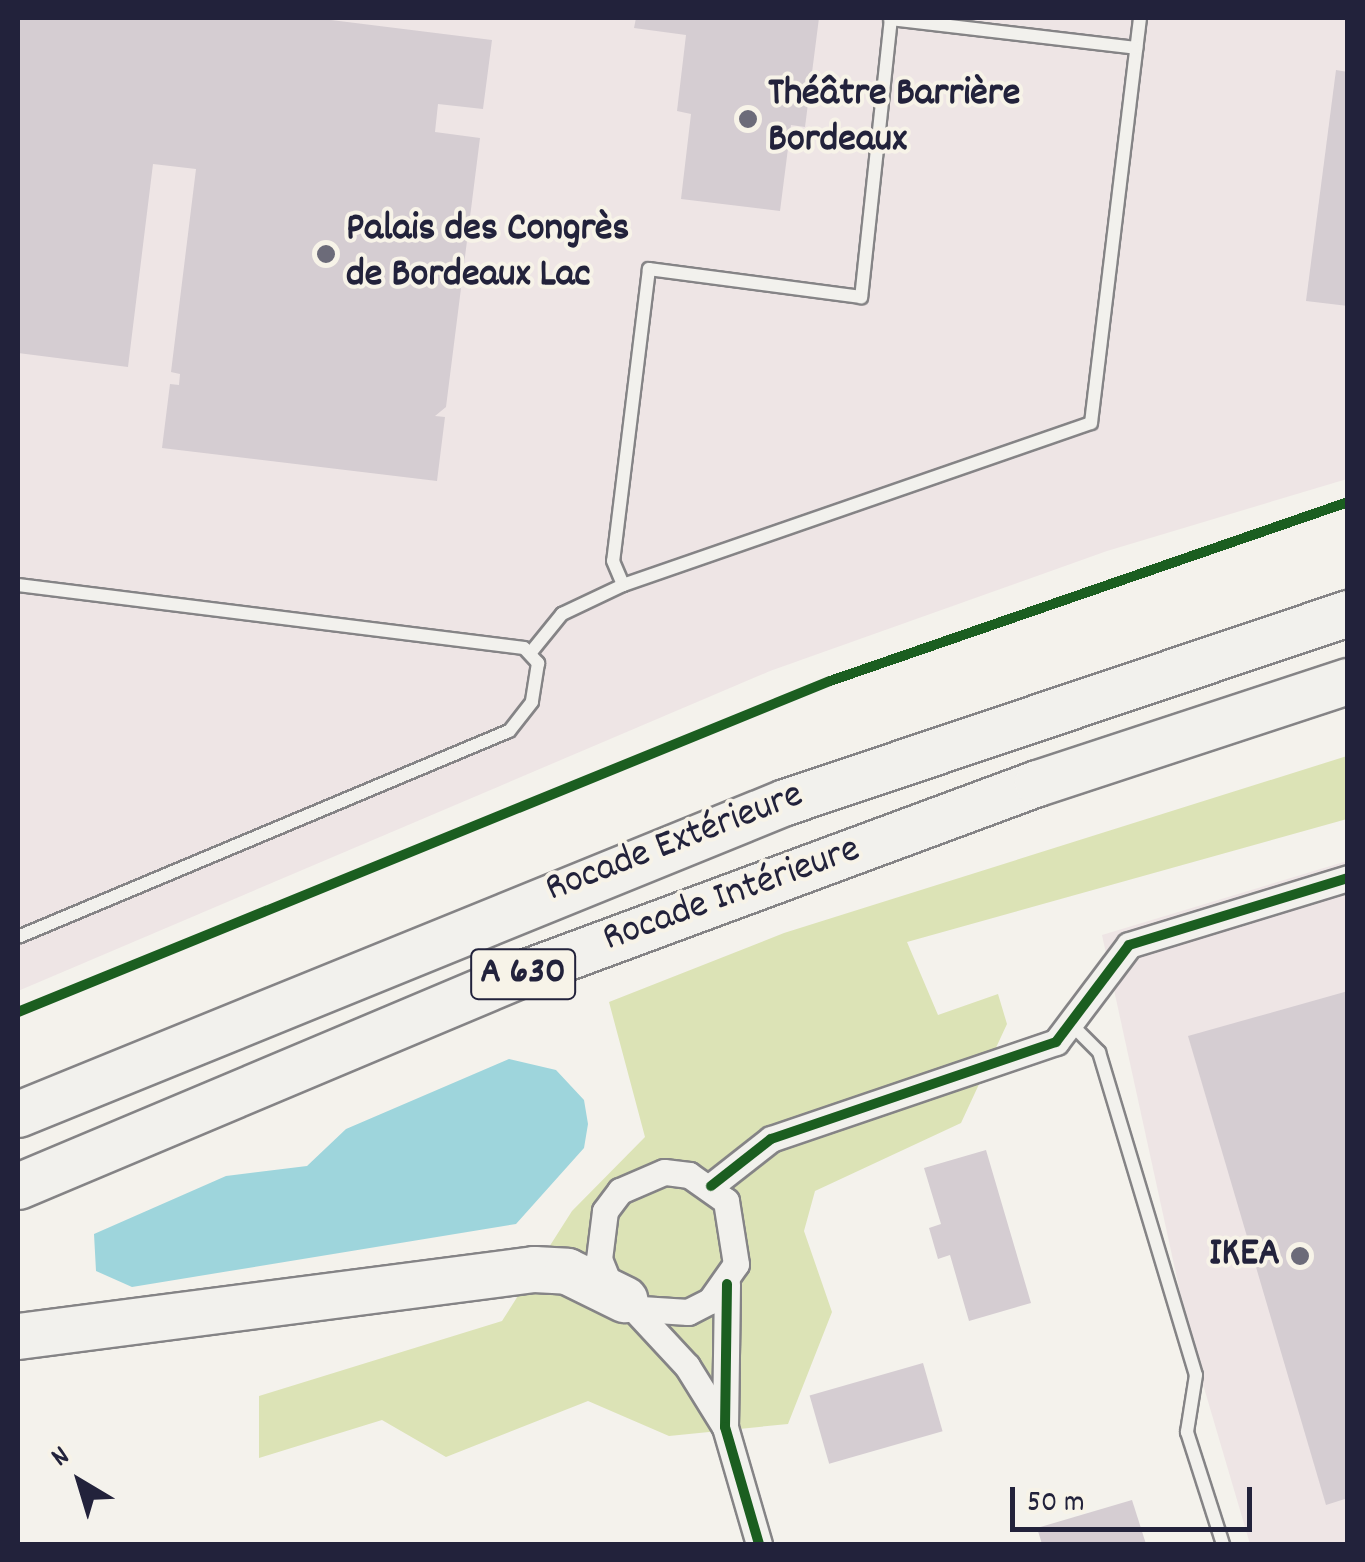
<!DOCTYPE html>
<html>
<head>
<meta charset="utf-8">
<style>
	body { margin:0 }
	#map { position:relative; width:1365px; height:1562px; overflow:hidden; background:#f4f2ec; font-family:Dekko,sans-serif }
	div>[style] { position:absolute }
	.built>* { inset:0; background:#eee5e5 }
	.green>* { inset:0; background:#dce3b6 }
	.water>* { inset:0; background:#9ed5dc }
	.building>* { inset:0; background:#d5cdd2; transform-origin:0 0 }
	.roads { filter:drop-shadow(2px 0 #858486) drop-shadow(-2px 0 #858486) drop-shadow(0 2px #858486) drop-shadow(0 -2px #858486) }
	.lane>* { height:12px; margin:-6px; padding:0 6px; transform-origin:6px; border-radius:6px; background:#f2f1ed }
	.street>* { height:25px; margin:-12.5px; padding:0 12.5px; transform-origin:12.5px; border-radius:12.5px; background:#f2f1ed }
	.highway>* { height:45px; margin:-22.5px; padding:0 22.5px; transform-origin:22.5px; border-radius:22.5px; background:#f2f1ed }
	.cycleway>* { height:10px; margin:-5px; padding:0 5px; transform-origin:5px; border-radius:5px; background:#1b5e20 }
	.dots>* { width:28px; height:28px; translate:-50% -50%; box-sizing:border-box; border:5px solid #f7f3e8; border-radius:50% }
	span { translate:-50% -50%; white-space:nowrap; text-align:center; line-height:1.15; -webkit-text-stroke:8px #f7f3e8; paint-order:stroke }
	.shield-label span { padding:2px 8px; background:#f7f3e8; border:2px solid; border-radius:8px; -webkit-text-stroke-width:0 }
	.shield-label { font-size:38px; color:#22223b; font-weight:700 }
	.poi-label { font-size:40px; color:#22223b; font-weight:700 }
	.left { translate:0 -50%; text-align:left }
	.right { translate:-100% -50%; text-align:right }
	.street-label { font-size:40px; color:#22223b }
	.frame { position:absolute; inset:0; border:20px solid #22223b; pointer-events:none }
	.north { position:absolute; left:30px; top:1432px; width:100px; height:100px; -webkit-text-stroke:8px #f7f3e8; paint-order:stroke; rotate:322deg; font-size:28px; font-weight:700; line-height:40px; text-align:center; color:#22223b }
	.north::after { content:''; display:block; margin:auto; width:35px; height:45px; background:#22223b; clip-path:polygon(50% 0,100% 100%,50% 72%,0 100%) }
	.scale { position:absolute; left:1010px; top:1487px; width:242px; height:45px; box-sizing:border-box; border:5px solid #22223b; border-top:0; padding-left:12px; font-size:30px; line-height:35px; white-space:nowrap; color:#22223b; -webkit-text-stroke:8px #f7f3e8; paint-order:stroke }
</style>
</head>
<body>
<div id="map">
	<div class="built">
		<div style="clip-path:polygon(18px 18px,1347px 18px,1347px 479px,1107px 551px,770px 671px,18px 991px)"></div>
		<div style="clip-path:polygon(1347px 861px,1347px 1544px,1250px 1544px,1192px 1347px,1102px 935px)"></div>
	</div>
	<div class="green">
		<div style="clip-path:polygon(1347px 756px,1347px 819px,907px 942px,938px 1015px,998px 994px,1007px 1024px,961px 1123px,815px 1191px,804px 1231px,832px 1312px,788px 1424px,669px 1436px,588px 1401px,446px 1457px,382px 1420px,259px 1458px,259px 1396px,502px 1321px,572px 1211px,645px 1137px,609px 1002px,784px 933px)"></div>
	</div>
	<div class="water">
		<div style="clip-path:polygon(509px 1059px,556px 1070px,584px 1100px,588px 1124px,584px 1148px,516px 1224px,132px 1287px,96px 1271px,94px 1234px,226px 1176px,307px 1166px,346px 1129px)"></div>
	</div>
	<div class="building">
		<div style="clip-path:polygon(18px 18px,315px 18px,492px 40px,483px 109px,438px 104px,435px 132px,480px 138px,446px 407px,435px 416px,445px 417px,437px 481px,162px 448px,170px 384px,179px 385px,180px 374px,171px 372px,196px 169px,153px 164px,128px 367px,18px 353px)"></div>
		<div style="clip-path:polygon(636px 18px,819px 18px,805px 127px,791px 125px,780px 211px,681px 199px,691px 114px,677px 111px,686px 35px,634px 28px)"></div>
		<div style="clip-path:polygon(1336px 70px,1348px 72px,1348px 306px,1306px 301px)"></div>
		<div style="clip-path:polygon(1348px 991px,1348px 1498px,1326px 1505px,1188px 1036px)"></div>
		<div style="clip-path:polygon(986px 1150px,1031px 1303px,969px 1321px,950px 1255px,938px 1259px,929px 1228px,941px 1224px,924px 1168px)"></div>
		<div style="left:923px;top:1363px;width:71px;height:118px;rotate:74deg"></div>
		<div style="clip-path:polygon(1132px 1500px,1146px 1544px,1042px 1544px,1037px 1528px)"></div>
	</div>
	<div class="roads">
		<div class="lane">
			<div style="left:891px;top:18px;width:281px;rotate:96.1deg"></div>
			<div style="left:861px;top:297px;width:214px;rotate:-172.5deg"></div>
			<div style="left:649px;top:269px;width:294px;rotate:97deg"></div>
			<div style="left:613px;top:561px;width:26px;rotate:67deg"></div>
			<div style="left:623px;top:585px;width:495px;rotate:-19.1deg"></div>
			<div style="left:1091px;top:423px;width:408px;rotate:-83.1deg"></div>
			<div style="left:890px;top:19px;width:248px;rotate:6.7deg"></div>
			<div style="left:18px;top:585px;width:510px;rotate:7.1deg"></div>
			<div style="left:524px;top:648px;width:21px;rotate:47deg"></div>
			<div style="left:538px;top:663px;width:39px;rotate:99deg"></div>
			<div style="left:532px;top:702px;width:37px;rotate:128deg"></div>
			<div style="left:509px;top:731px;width:532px;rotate:157.24deg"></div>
			<div style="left:532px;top:651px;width:48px;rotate:-51deg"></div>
			<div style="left:562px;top:614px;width:68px;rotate:-25.4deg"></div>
			<div style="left:1073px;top:1026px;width:37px;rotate:45deg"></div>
			<div style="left:1099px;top:1052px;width:337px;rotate:73.3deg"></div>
			<div style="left:1196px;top:1375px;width:58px;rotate:99deg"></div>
			<div style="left:1187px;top:1432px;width:118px;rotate:72.2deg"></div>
		</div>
		<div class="street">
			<div style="left:711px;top:1186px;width:76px;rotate:-38.1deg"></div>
			<div style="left:771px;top:1139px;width:301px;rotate:-18.8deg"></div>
			<div style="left:1056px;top:1042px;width:121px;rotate:-53deg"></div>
			<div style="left:1129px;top:945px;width:229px;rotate:-17deg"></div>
			<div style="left:727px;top:1284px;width:143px;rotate:90.8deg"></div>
			<div style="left:725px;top:1427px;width:122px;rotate:73.8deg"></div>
			<div style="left:641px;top:1309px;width:47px;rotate:3.7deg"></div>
			<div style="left:688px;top:1312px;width:25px;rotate:-27deg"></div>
			<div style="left:710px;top:1301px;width:45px;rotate:-54.9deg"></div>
			<div style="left:736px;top:1264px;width:64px;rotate:-99deg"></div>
			<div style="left:726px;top:1201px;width:45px;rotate:-144.9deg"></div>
			<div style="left:689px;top:1175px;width:25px;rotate:-173deg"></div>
			<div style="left:664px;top:1172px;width:48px;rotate:156.6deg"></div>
			<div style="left:620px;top:1191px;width:25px;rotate:127deg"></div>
			<div style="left:605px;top:1211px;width:48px;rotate:97.1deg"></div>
			<div style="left:599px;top:1259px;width:24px;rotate:68deg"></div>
			<div style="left:608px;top:1281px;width:116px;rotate:47.1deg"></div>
			<div style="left:687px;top:1366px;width:72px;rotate:58.1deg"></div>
		</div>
		<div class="highway">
			<div style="left:18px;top:1114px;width:828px;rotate:-22.14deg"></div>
			<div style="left:785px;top:802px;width:594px;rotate:-18.56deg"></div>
			<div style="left:18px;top:1186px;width:546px;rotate:-22.85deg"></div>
			<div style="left:521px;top:974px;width:550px;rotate:-20.31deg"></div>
			<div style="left:1037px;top:783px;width:327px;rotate:-18.2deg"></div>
			<div style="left:18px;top:1336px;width:520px;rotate:-7.4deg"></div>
			<div style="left:534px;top:1269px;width:33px;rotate:3deg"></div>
			<div style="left:567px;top:1271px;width:64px;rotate:26.2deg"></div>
		</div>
	</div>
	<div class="cycleway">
		<div style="left:18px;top:1012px;width:877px;rotate:-22.18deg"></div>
		<div style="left:830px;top:681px;width:548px;rotate:-19.06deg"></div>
		<div style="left:711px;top:1186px;width:76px;rotate:-38.1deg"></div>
		<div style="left:771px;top:1139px;width:301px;rotate:-18.8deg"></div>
		<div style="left:1056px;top:1042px;width:121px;rotate:-53deg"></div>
		<div style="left:1129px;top:945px;width:229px;rotate:-17deg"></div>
		<div style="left:727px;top:1284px;width:143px;rotate:90.8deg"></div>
		<div style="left:725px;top:1427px;width:122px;rotate:73.8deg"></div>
	</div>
	<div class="dots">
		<div style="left:748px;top:119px;background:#6c6b79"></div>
		<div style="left:326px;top:254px;background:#6c6b79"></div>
		<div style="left:1300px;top:1256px;background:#6c6b79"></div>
	</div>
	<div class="shield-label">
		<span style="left:523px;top:974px">A 630</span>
	</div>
	<div class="poi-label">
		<span class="left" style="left:768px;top:119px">Théâtre Barrière<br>Bordeaux</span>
		<span class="left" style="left:346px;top:254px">Palais des Congrès<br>de Bordeaux Lac</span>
		<span class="right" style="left:1280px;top:1256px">IKEA</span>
	</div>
	<div class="street-label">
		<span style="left:675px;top:844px;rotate:-21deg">Rocade Extérieure</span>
		<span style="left:732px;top:896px;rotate:-20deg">Rocade Intérieure</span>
	</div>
	<div class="frame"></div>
	<div class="north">N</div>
	<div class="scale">50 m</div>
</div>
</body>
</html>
